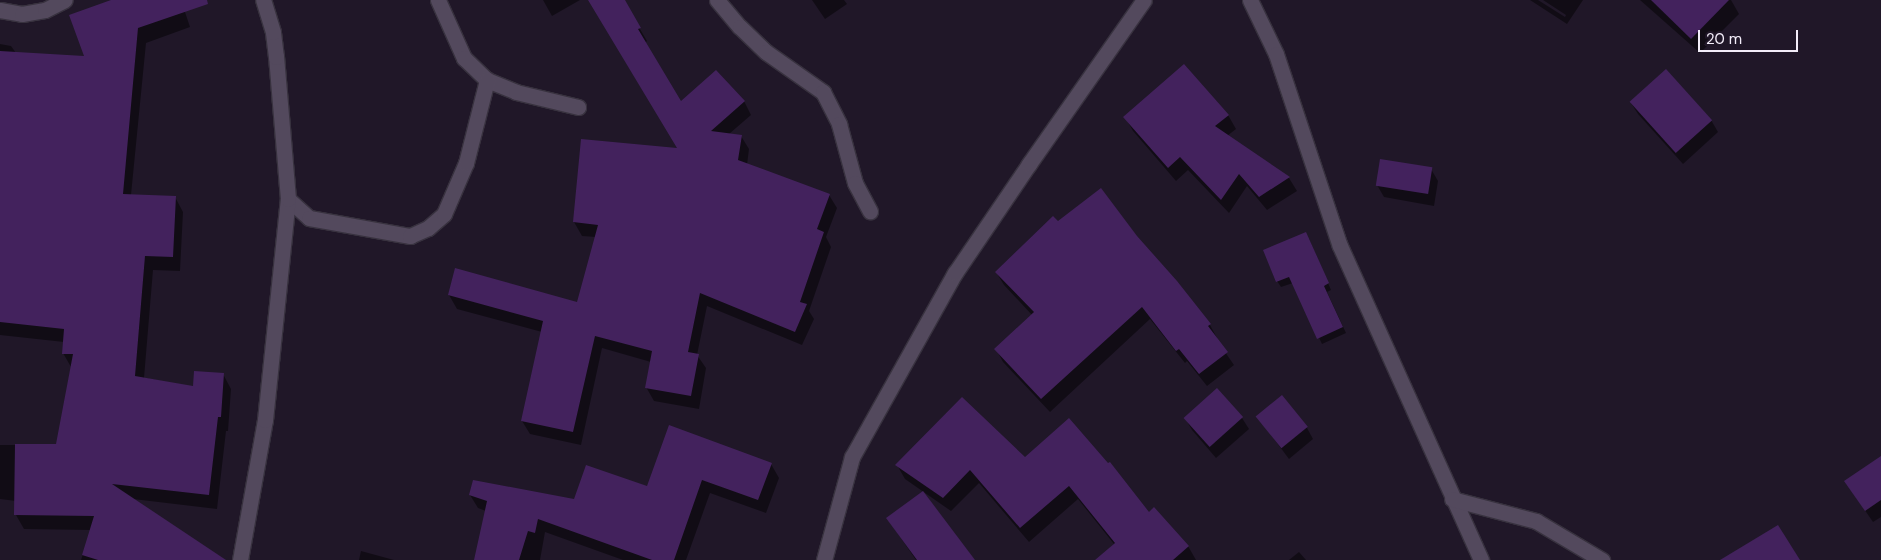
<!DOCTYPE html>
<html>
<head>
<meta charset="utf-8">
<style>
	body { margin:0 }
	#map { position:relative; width:1881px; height:560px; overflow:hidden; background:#201728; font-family:"DM Sans",sans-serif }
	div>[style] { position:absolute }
	.shadow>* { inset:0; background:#0007 }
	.building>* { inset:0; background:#43225d; transform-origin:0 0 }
	.roads { filter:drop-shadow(1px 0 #38323f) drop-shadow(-1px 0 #38323f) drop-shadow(0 1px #38323f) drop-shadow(0 -1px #38323f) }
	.lane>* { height:15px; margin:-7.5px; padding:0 7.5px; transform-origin:7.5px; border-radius:7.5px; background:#53495d }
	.street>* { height:15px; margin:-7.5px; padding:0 7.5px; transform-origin:7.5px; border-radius:7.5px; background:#53495d }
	span { translate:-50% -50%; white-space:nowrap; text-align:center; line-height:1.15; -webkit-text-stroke:5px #201728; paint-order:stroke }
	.scale { position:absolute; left:1698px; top:30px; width:100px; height:22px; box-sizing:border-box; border:2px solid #f3edf9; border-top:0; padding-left:6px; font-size:15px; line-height:18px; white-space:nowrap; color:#f3edf9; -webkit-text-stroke:4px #201728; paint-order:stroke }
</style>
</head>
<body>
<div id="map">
	<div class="shadow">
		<div style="clip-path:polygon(115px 0,181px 0,190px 27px,146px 43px,131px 195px,175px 197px,183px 212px,180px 271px,153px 270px,144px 378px,194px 387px,223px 374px,231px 389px,228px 431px,226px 431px,217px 509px,133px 499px,213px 560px,81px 560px,91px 530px,24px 529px,16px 515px,16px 501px,0 499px,0 445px,57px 445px,71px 367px,63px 353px,64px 342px,0 335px,0 44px,11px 46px,16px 53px,85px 57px)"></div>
		<div style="clip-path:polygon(543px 0,580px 0,552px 16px)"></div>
		<div style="clip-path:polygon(589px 0,623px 0,647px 41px,645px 43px,681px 103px,744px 101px,751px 115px,729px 134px,741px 136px,749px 149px,747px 165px,829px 195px,837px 208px,826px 237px,831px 247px,809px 311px,814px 319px,802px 345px,707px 306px,697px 355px,706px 368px,699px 409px,654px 401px,646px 387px,651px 362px,602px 348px,581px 445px,530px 434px,522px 421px,542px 332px,457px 309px,449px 295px,578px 303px,596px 237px,582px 236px,574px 222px,679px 149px)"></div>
		<div style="clip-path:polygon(812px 0,844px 0,847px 4px,825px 19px)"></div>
		<div style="clip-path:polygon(1530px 0,1538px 0,1565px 17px,1566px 15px,1543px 0,1583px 0,1567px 24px)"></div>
		<div style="clip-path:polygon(1640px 0,1731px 0,1739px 14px,1700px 53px)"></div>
		<div style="clip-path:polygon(1631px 103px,1711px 120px,1718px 132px,1683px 164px,1638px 114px)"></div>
		<div style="clip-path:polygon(1228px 115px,1236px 129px,1227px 136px,1289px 178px,1297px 191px,1267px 210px,1247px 186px,1229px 213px,1188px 170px,1176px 181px,1133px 131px,1125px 117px)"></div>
		<div style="clip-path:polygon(1431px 169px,1438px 181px,1434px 206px,1384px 197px,1377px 185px)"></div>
		<div style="clip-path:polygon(1057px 223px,1136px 237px,1210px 325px,1217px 338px,1216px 339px,1234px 365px,1207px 386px,1187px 361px,1185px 363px,1150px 319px,1050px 412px,1003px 362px,996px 349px,1032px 315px,1004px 285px,996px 272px)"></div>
		<div style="clip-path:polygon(1309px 239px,1331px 290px,1327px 292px,1346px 333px,1322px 344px,1293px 283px,1281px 287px,1277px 281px)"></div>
		<div style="clip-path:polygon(1257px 416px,1307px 428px,1313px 439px,1289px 459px)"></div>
		<div style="clip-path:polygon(1185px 418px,1242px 418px,1249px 429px,1216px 458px,1192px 430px)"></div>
		<div style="clip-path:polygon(1881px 458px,1881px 517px,1873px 522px,1853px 493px)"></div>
		<div style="clip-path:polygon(1025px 459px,1149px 514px,1188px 546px,1196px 560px,1097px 560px,1114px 544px,1078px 499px,1029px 542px,979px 483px,951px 511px,905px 479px,897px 465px)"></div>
		<div style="clip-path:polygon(771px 464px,779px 478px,766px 513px,710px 493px,686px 560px,623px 560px,545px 532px,540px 560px,475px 560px,486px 511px,478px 508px,470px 495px,575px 501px)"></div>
		<div style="clip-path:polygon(887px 518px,975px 560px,916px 560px)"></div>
		<div style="clip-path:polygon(361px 551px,394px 560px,359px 560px)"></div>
		<div style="clip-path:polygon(1299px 552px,1306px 560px,1289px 560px)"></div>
	</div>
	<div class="building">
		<div style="clip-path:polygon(111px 0,207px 0,208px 4px,138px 28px,123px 194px,176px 196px,173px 257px,145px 256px,135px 376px,193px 386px,194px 371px,224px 373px,221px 417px,218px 417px,209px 495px,112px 484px,226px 560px,98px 560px,82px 555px,94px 516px,14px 515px,15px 444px,56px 444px,73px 354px,62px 354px,64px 329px,0 322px,0 51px,84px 56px,69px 15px)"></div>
		<div style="clip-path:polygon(588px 0,625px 0,641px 28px,638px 29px,681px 101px,716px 70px,745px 101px,711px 131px,742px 135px,738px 160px,830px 194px,817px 229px,824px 232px,800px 302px,807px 304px,795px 332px,700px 293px,688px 352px,699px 354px,691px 396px,645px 388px,652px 351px,595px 336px,573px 432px,521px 421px,543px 321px,448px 295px,455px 268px,577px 302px,598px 225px,573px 222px,581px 139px,677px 148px)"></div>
		<div style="clip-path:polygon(1651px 0,1729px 0,1691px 39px)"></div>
		<div style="clip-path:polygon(1184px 64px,1229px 115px,1215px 126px,1290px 177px,1259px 197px,1239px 174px,1221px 200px,1180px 157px,1168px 168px,1123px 117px)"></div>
		<div style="left:1666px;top:69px;width:69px;height:49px;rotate:48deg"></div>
		<div style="left:1380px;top:159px;width:53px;height:27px;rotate:9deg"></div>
		<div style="clip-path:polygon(1101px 188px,1137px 236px,1177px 281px,1211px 324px,1208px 326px,1228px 352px,1199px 374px,1179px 349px,1176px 351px,1142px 307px,1041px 399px,994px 349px,1034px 312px,995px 272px,1053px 216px,1058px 221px)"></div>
		<div style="clip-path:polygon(1306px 232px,1329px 283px,1324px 286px,1343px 327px,1317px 339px,1289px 277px,1276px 282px,1263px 250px)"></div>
		<div style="left:1217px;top:388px;width:39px;height:45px;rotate:48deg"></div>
		<div style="left:1282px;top:395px;width:41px;height:34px;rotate:51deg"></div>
		<div style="clip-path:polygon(962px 397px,1025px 457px,1069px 418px,1108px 463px,1110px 462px,1149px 512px,1154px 507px,1189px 546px,1173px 560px,1095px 560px,1115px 543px,1069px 486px,1020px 528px,970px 470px,943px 498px,895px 465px)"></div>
		<div style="clip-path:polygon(669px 425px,772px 463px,758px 500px,702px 480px,674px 560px,652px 560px,538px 519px,535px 533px,528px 531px,519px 560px,474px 560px,487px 501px,469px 495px,473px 480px,574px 499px,586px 465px,647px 486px)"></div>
		<div style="clip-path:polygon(1881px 456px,1881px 500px,1865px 511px,1844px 481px)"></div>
		<div style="clip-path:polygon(923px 491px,975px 560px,917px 560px,886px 518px)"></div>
		<div style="clip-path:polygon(1778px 525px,1800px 560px,1720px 560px)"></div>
	</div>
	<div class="roads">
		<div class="lane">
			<div style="left:438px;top:0;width:64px;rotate:65.9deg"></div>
			<div style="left:464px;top:58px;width:32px;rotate:44deg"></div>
			<div style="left:487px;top:80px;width:31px;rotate:22deg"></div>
			<div style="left:516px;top:92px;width:64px;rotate:13.6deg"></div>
			<div style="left:717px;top:0;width:35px;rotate:50deg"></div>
			<div style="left:740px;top:27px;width:36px;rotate:44deg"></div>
			<div style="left:766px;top:52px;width:70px;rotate:35.1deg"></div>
			<div style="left:823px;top:92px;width:36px;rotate:63deg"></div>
			<div style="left:839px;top:124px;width:61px;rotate:74.8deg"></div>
			<div style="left:855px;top:183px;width:32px;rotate:62deg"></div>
			<div style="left:288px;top:199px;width:28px;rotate:42deg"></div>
			<div style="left:309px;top:218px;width:103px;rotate:10.1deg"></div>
			<div style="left:410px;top:236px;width:20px;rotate:-24deg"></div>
			<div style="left:428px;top:228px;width:21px;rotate:-41deg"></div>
			<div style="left:444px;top:214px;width:56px;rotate:-66.7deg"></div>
			<div style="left:466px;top:163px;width:86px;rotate:-75.8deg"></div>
		</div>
		<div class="street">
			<div style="left:1250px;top:0;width:60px;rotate:64.3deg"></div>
			<div style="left:1276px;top:54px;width:202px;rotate:71.6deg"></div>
			<div style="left:1340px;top:246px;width:344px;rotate:65.8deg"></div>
			<div style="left:0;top:10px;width:22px;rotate:10deg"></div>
			<div style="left:22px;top:14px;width:23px;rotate:-10deg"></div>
			<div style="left:45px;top:10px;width:22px;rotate:-27deg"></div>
			<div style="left:1452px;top:499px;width:87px;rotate:14.7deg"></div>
			<div style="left:1536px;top:521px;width:77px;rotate:30.6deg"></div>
			<div style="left:240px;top:560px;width:142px;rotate:-79.9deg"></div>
			<div style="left:265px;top:420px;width:222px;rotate:-84.1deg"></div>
			<div style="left:288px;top:199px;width:143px;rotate:-94.8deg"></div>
			<div style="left:276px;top:57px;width:25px;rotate:-97deg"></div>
			<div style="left:273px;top:32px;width:34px;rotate:-107deg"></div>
			<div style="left:824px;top:560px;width:107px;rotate:-74.8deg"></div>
			<div style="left:852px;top:457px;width:211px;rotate:-60.8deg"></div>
			<div style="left:955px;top:273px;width:132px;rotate:-55.8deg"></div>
			<div style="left:1029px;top:164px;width:200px;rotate:-55deg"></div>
		</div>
	</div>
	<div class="scale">20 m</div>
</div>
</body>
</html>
